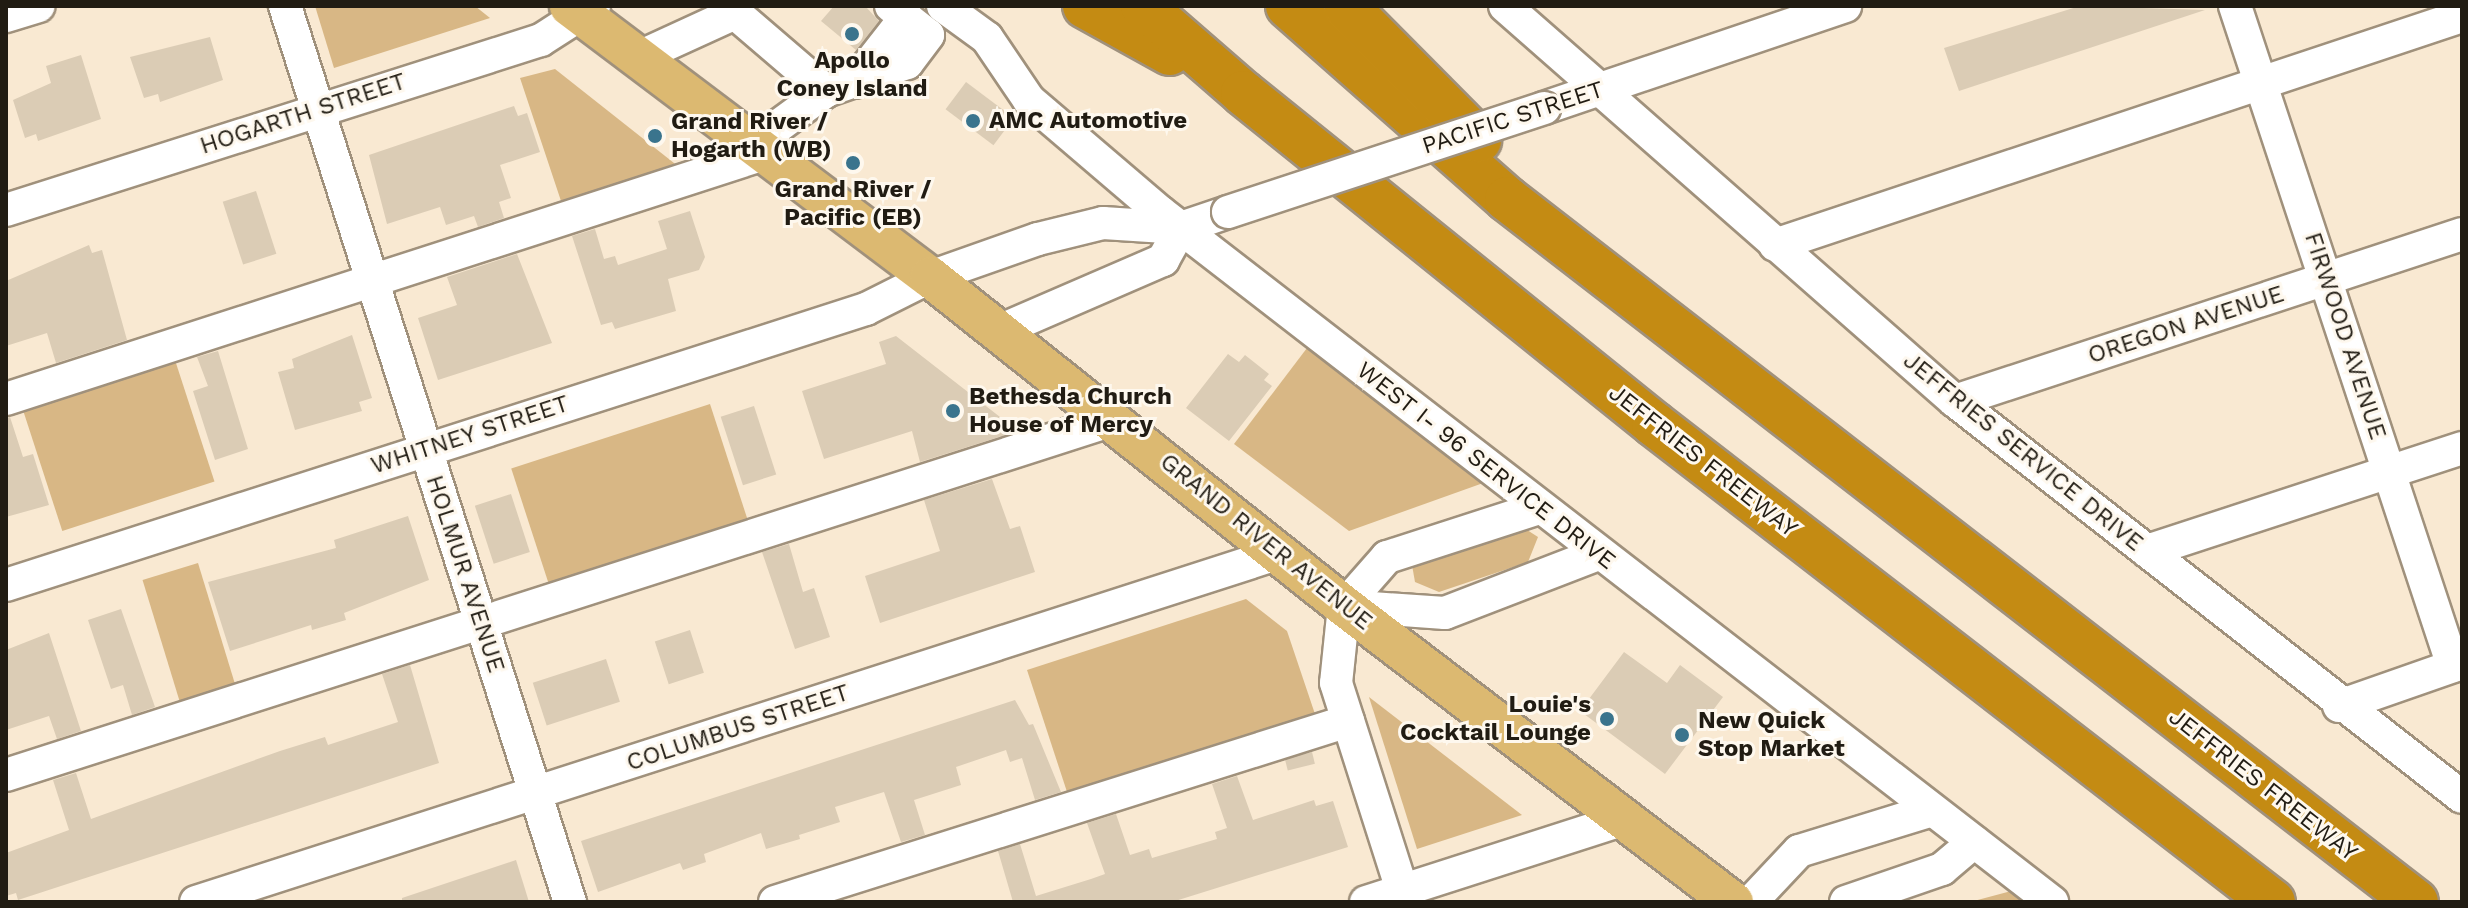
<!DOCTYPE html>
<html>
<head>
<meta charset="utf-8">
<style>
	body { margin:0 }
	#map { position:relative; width:2468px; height:908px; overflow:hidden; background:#f9e9d2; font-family:"Work Sans",sans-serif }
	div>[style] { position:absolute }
	.green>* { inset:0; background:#d8b785; transform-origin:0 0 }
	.building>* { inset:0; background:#dbccb5; transform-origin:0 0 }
	.roads { filter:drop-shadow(2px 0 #a0917c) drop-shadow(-2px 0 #a0917c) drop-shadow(0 2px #a0917c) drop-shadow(0 -2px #a0917c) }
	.minor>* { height:32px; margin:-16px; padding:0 16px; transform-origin:16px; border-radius:16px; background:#fff }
	.major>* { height:40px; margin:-20px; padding:0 20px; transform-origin:20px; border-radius:20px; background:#dcb971 }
	.highway>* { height:44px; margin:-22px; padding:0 22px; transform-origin:22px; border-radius:22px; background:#c48b13 }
	.bridges { filter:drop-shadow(2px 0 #a0917c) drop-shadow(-2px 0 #a0917c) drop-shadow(0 2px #a0917c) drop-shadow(0 -2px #a0917c) }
	.minor-bridge>* { height:32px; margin:-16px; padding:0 16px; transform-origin:16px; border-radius:16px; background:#fff }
	.dots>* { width:22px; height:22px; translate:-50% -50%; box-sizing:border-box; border:4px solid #fef8ee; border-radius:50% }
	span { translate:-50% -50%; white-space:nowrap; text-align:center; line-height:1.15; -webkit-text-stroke:6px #fef8ee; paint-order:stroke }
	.poi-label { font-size:24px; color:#211c13; font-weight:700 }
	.left { translate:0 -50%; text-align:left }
	.right { translate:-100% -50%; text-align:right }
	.street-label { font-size:24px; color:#211c13 }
	.frame { position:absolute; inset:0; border:8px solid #211c13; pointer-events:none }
</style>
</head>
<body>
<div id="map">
	<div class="green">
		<div style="clip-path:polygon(315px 6px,475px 6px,490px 18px,334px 68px)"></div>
		<div style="clip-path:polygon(555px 69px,679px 167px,562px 204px,520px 78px)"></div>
		<div style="clip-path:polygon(1307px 348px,1486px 482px,1349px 531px,1234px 444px)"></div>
		<div style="left:174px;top:357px;width:131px;height:160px;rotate:72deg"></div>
		<div style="left:710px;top:404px;width:127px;height:209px;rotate:72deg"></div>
		<div style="clip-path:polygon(1524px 528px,1538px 537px,1528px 562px,1439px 592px,1415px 582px,1412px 565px)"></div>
		<div style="left:198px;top:563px;width:131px;height:58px;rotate:73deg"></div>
		<div style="clip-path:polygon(1246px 599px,1287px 631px,1317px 720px,1070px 801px,1027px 670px)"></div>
		<div style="clip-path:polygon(1369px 697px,1522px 815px,1417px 849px)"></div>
		<div style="clip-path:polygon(2015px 890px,2031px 902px,1970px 902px)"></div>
	</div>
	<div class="building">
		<div style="clip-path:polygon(834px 6px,865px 6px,879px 21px,856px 50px,821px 21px)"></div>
		<div style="clip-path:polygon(2080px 6px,2205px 10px,1959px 91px,1944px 48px)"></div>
		<div style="clip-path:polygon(210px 37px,223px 80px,160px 102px,158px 94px,144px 98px,130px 57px)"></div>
		<div style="clip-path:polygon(81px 55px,101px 119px,38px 141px,36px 134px,25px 138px,13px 100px,51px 83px,46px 66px)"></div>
		<div style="left:966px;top:82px;width:60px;height:34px;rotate:37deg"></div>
		<div style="clip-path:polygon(514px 106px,518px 116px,527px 113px,540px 152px,500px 165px,511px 198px,499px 202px,504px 218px,478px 227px,474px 216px,446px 225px,440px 207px,387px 224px,369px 155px)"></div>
		<div style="left:256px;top:191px;width:66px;height:35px;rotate:72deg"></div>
		<div style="clip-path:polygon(690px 211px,705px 257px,699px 270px,668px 279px,676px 311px,615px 329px,612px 322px,601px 325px,572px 236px,595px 229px,604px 259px,615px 256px,618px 265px,667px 249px,658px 221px)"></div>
		<div style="clip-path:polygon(89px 245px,92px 253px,102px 250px,127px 340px,56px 363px,47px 333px,6px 346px,6px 281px)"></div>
		<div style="clip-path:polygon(517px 254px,552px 343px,438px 380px,418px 318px,457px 305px,447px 277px)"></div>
		<div style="clip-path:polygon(352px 335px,372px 398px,359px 402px,362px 411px,295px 430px,278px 372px,294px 368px,292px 359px)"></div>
		<div style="clip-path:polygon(896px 336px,1018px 431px,920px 462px,912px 431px,824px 459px,802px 391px,886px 364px,879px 342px)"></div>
		<div style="clip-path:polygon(218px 351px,248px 449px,215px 460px,193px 391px,208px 386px,197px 357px)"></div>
		<div style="clip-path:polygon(1228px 354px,1239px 362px,1245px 355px,1269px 374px,1264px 380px,1272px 386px,1229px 441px,1186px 408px)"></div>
		<div style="left:754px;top:406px;width:72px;height:35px;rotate:72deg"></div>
		<div style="clip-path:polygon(10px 417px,23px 457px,33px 454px,49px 505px,6px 517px,6px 418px)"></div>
		<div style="clip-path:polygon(992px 479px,1010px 529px,1020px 526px,1035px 572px,880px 623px,865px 576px,940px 551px,924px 500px)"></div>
		<div style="left:511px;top:494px;width:61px;height:38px;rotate:72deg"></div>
		<div style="clip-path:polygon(408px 516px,429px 580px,344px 613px,346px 620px,312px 630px,311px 625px,230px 651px,208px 582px,336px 548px,334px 540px)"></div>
		<div style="clip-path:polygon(789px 544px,803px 592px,814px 588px,830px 637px,795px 649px,762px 552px)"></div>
		<div style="clip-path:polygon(121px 609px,155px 707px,132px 715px,123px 685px,111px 689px,88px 620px)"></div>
		<div style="left:690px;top:630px;width:45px;height:37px;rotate:72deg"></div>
		<div style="clip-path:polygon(49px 633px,81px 731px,57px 739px,49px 716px,6px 730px,6px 650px)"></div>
		<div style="clip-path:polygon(1624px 652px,1667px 683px,1680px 665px,1723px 697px,1665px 774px,1580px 711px)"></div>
		<div style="left:606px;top:659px;width:45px;height:77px;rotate:72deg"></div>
		<div style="clip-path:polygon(410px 665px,439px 763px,18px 900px,16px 893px,6px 896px,6px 853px,69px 830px,53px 780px,76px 773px,91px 819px,280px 751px,325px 737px,328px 745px,398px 722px,382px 674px)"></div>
		<div style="clip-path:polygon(1015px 700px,1029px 725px,1033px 724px,1061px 792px,1035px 800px,1022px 758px,1010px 762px,1006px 750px,956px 767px,961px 785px,914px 800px,925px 835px,901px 842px,884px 792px,835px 807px,840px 822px,799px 835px,800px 839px,766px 849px,761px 833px,704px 854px,706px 862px,683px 870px,680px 863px,598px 892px,581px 841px)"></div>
		<div style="left:1312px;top:752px;width:12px;height:28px;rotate:76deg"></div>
		<div style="clip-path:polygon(1237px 776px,1253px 820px,1314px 800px,1316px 806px,1333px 801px,1348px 847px,1172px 902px,1013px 902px,998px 851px,1020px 844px,1036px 896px,1091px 879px,1105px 874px,1087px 823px,1116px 814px,1130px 855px,1149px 849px,1152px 858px,1217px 839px,1215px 832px,1227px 828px,1212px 784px)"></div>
		<div style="clip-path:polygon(516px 860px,529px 902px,402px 902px,402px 898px)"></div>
	</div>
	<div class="roads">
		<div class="minor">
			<div style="left:285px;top:6px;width:940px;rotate:72.36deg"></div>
			<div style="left:943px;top:6px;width:54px;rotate:36deg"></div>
			<div style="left:987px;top:38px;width:75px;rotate:55.9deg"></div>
			<div style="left:1029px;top:100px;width:172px;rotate:40.5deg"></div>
			<div style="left:1160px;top:212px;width:1128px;rotate:37.72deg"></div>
			<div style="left:1505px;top:6px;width:599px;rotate:41.28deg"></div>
			<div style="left:1955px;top:401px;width:643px;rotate:37.99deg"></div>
			<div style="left:2235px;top:6px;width:695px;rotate:71.72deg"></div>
			<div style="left:6px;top:16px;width:34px;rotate:-17deg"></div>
			<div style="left:639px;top:57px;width:106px;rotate:-24.6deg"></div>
			<div style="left:735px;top:13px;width:120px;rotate:40.6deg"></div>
			<div style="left:855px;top:82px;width:83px;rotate:-51.9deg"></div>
			<div style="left:1544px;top:108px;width:318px;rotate:-18.7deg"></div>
			<div style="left:755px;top:143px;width:88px;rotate:-36.2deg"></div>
			<div style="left:826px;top:91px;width:86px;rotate:-19.1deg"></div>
			<div style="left:907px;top:63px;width:35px;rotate:-53deg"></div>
			<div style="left:928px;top:35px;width:47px;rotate:-141.9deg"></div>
			<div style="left:6px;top:210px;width:561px;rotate:-17.63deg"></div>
			<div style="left:541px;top:40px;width:63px;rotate:-32.7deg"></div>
			<div style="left:1775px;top:245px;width:724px;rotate:-18.43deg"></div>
			<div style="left:999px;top:331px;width:179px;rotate:-23.4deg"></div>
			<div style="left:1163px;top:260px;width:37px;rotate:-61deg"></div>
			<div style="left:6px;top:399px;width:800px;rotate:-17.91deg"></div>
			<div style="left:1955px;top:401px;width:534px;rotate:-18.23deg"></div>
			<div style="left:1539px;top:508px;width:160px;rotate:162.1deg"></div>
			<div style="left:1387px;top:557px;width:65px;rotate:131.3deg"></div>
			<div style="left:1344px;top:606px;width:101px;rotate:4deg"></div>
			<div style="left:1445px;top:613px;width:164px;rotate:-21.1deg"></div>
			<div style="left:2147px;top:551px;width:331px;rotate:-18.1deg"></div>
			<div style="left:6px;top:585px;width:903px;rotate:-17.79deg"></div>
			<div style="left:866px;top:309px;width:72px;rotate:-26.6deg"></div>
			<div style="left:930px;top:277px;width:114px;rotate:-19.4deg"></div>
			<div style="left:1038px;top:239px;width:67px;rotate:-13.8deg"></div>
			<div style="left:1103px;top:223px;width:78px;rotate:3.7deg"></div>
			<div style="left:1181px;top:228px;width:50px;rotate:-18.8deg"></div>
			<div style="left:1344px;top:606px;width:77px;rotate:95.9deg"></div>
			<div style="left:1336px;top:683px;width:230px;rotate:72.3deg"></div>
			<div style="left:2339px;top:706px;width:130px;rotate:-19.3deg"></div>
			<div style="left:6px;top:775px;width:1159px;rotate:-17.78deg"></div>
			<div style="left:196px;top:902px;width:1139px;rotate:-17.85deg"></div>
			<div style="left:775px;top:902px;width:601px;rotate:-17.53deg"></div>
			<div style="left:1366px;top:902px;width:272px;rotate:-17.8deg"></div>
			<div style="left:1751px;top:902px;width:70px;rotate:-46.7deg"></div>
			<div style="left:1799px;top:851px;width:139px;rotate:-17.1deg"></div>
			<div style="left:1846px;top:902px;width:102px;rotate:-19deg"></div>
			<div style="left:1942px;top:869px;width:42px;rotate:-40.2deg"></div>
		</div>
		<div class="major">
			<div style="left:570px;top:6px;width:451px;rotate:37deg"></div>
			<div style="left:930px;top:277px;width:529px;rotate:38.47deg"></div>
			<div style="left:1344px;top:606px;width:489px;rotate:37.3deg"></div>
		</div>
		<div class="highway">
			<div style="left:1085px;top:6px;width:97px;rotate:28.9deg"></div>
			<div style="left:1143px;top:6px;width:133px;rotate:41deg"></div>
			<div style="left:1243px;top:93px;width:528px;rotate:38.85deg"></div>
			<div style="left:1654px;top:424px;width:782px;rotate:37.68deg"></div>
			<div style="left:1288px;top:6px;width:292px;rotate:41.4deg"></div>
			<div style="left:1507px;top:199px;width:1149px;rotate:37.72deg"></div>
			<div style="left:1346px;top:6px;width:189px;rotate:45.2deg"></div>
		</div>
	</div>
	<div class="bridges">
		<div class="minor-bridge">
			<div style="left:1228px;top:212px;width:333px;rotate:-18.2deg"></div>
		</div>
	</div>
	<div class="dots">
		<div style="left:852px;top:34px;background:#3a748d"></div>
		<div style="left:973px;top:121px;background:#3a748d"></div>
		<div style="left:655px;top:136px;background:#3a748d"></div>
		<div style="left:853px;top:163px;background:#3a748d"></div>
		<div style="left:953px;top:411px;background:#3a748d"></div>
		<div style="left:1607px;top:719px;background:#3a748d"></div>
		<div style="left:1682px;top:735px;background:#3a748d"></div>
	</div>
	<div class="poi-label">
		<span style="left:852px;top:75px">Apollo<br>Coney Island</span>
		<span class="left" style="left:989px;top:121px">AMC Automotive</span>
		<span class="left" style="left:671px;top:136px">Grand River /<br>Hogarth (WB)</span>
		<span style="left:853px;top:204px">Grand River /<br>Pacific (EB)</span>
		<span class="left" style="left:969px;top:411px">Bethesda Church<br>House of Mercy</span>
		<span class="right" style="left:1591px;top:719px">Louie's<br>Cocktail Lounge</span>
		<span class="left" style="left:1698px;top:735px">New Quick<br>Stop Market</span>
	</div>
	<div class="street-label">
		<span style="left:303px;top:114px;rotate:-18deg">HOGARTH STREET</span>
		<span style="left:1513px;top:118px;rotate:-18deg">PACIFIC STREET</span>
		<span style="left:2186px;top:325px;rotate:-18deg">OREGON AVENUE</span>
		<span style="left:2345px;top:336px;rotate:72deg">FIRWOOD AVENUE</span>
		<span style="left:470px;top:435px;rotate:-18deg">WHITNEY STREET</span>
		<span style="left:2023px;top:452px;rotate:39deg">JEFFRIES SERVICE DRIVE</span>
		<span style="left:1703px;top:461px;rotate:38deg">JEFFRIES FREEWAY</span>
		<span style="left:1486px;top:466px;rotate:38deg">WEST I- 96 SERVICE DRIVE</span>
		<span style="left:1266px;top:542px;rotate:39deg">GRAND RIVER AVENUE</span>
		<span style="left:465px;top:574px;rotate:72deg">HOLMUR AVENUE</span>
		<span style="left:738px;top:728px;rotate:-18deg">COLUMBUS STREET</span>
		<span style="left:2263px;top:785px;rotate:38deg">JEFFRIES FREEWAY</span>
	</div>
	<div class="frame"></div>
</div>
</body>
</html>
